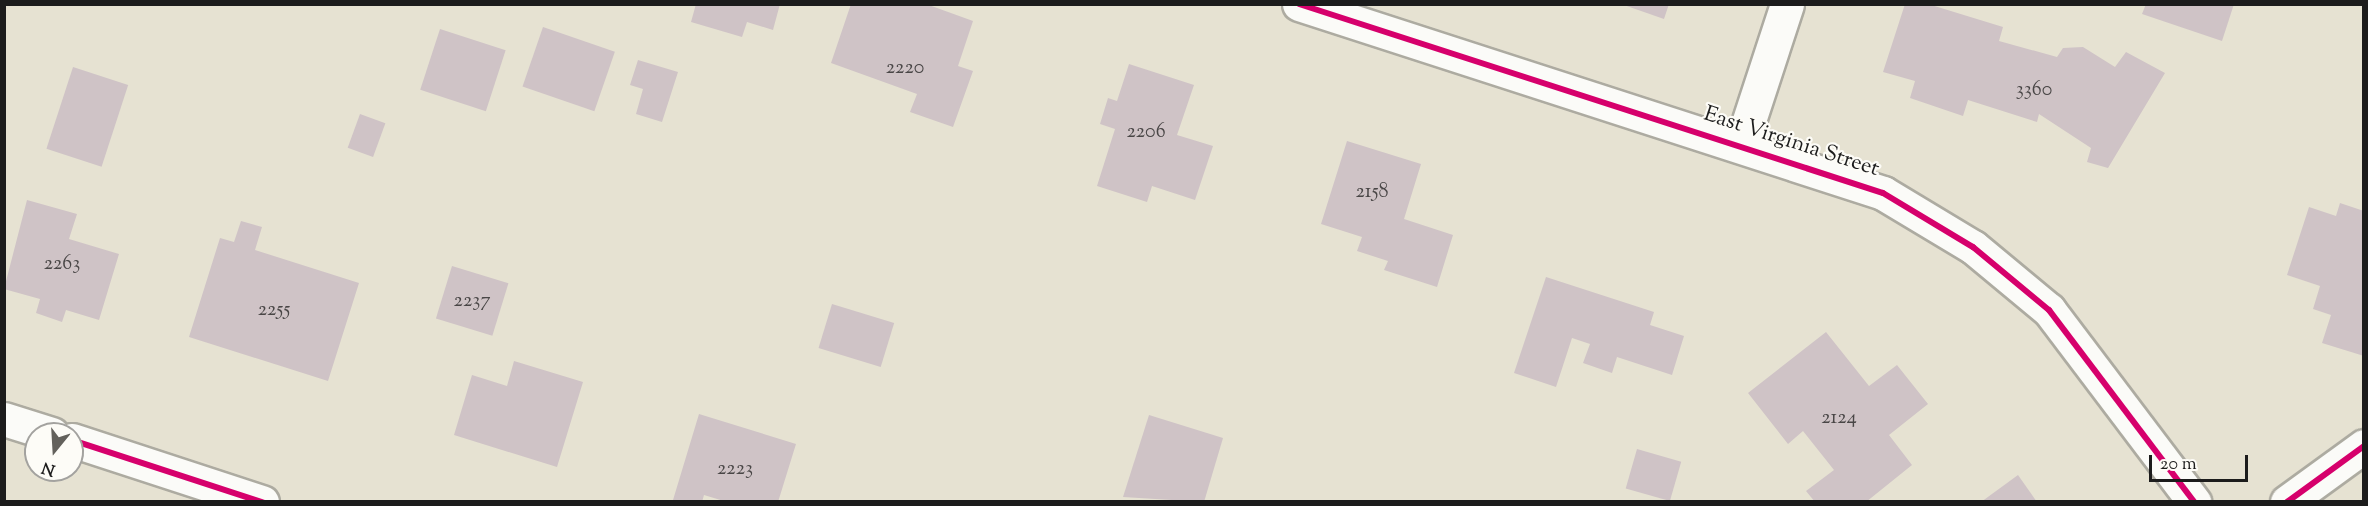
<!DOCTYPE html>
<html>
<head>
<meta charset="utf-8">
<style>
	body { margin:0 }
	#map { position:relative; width:2368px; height:506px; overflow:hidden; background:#e6e2d2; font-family:"Sorts Mill Goudy",serif }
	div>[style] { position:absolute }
	.building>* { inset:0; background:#cfc3c6; transform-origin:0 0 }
	.roads { filter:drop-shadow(2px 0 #adaba1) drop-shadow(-2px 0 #adaba1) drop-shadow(0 2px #adaba1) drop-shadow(0 -2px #adaba1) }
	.minor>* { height:33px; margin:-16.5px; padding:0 16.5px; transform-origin:16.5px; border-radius:16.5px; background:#fbfbf8 }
	.cycleway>* { height:6px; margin:-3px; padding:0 3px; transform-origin:3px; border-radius:3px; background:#d6006c }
	span { translate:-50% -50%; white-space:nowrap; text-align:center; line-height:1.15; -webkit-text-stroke:4.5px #fdfcf7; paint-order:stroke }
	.number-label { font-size:20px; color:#494646 }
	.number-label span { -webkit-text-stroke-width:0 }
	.street-label { font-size:22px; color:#1c1c1c }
	.frame { position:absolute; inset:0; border:6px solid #1c1c1c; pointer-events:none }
	.north { position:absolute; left:24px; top:422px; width:60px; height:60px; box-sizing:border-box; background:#fdfcf7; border:2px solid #a3a29f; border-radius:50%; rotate:198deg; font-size:16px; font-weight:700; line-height:24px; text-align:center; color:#1c1c1c }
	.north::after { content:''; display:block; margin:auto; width:21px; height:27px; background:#63615c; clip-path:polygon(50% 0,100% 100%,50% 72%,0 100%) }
	.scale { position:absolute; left:2149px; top:455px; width:99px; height:27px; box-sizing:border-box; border:3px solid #1c1c1c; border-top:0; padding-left:8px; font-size:18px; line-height:21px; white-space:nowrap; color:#1c1c1c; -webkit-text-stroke:4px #fdfcf7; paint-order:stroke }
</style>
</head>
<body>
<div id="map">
	<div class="building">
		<div style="clip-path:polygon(696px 4px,780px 4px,773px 30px,747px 22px,742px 37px,691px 22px)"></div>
		<div style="clip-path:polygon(851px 4px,926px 4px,973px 21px,958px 66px,973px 71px,953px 127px,910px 112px,917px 94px,831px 63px)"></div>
		<div style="clip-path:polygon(1621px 4px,1669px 4px,1664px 19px)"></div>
		<div style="clip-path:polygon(1905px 4px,1928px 4px,2003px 27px,1999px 41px,2057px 57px,2063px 48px,2083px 47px,2115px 67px,2126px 52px,2165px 73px,2108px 168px,2087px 162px,2091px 148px,2039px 114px,2037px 122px,1968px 100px,1963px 116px,1910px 98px,1915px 81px,1883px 72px)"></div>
		<div style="clip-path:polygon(2146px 4px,2234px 4px,2222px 41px,2142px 14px)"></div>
		<div style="left:543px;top:27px;width:76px;height:63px;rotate:19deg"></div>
		<div style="left:440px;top:29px;width:69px;height:64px;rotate:18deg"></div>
		<div style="clip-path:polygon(638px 60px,678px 72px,662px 122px,636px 114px,643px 89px,630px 85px)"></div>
		<div style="clip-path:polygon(1129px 64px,1194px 85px,1177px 135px,1213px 146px,1195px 200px,1152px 186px,1147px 202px,1097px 186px,1115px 129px,1100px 124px,1108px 98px,1117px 101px)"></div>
		<div style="left:73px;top:67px;width:58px;height:86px;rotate:18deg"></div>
		<div style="left:360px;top:114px;width:27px;height:36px;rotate:20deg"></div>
		<div style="clip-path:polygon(1347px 141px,1421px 164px,1404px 219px,1453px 235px,1437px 287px,1384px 270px,1388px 261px,1357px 251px,1362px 237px,1321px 224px)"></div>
		<div style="clip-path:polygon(27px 200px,77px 214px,69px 239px,119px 254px,99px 320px,66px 310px,62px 322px,36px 313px,40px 299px,4px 289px)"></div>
		<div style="clip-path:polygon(2340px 203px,2364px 211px,2364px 356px,2322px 343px,2331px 315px,2313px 309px,2320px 286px,2287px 275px,2309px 207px,2336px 216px)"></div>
		<div style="clip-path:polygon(241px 221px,262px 227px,255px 250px,359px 283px,328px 381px,189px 337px,220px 238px,234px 242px)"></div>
		<div style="left:452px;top:266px;width:59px;height:55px;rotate:17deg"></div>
		<div style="clip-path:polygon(1546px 277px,1654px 312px,1650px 325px,1684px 336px,1672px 375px,1617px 357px,1612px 373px,1583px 363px,1590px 344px,1572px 338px,1556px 387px,1514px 373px)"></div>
		<div style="left:832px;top:304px;width:65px;height:46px;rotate:17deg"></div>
		<div style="clip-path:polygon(1826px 332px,1869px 386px,1897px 365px,1928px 404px,1889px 435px,1912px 465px,1866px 502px,1815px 502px,1806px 491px,1834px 470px,1803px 431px,1788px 444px,1748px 393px)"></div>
		<div style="clip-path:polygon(514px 361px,583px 382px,557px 467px,454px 435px,472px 375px,507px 386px)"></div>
		<div style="clip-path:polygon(699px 414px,796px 444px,778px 502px,727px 502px,704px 495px,702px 502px,673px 500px)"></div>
		<div style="clip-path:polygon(1149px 415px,1223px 438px,1204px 502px,1123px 497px)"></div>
		<div style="left:1637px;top:449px;width:46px;height:41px;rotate:16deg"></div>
		<div style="clip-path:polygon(2018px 475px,2037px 502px,1981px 502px)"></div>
	</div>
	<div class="roads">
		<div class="minor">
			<div style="left:1299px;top:4px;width:614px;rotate:17.93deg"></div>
			<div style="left:1883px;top:193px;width:105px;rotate:31deg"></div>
			<div style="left:1973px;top:247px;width:99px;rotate:39.7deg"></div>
			<div style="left:2049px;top:310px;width:241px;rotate:52.9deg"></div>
			<div style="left:1741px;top:145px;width:148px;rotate:-71.9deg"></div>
			<div style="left:4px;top:419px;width:50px;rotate:17.4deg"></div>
			<div style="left:72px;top:440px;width:200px;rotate:18.1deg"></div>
			<div style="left:2287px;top:502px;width:95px;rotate:-36deg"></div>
		</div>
	</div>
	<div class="cycleway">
		<div style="left:1299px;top:4px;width:614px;rotate:17.93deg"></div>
		<div style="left:1883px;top:193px;width:105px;rotate:31deg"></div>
		<div style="left:1973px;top:247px;width:99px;rotate:39.7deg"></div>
		<div style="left:2049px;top:310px;width:241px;rotate:52.9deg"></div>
		<div style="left:72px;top:440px;width:200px;rotate:18.1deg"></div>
		<div style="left:2287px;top:502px;width:95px;rotate:-36deg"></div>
	</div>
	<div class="number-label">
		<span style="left:905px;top:68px">2220</span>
		<span style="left:2034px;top:90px">3360</span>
		<span style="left:1146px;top:132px">2206</span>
		<span style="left:1372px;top:192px">2158</span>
		<span style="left:62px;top:264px">2263</span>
		<span style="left:472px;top:301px">2237</span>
		<span style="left:274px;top:310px">2255</span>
		<span style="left:1839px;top:418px">2124</span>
		<span style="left:735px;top:469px">2223</span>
	</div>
	<div class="street-label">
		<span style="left:1791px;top:143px;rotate:18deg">East Virginia Street</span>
	</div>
	<div class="frame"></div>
	<div class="north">N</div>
	<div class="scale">20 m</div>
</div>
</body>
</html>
